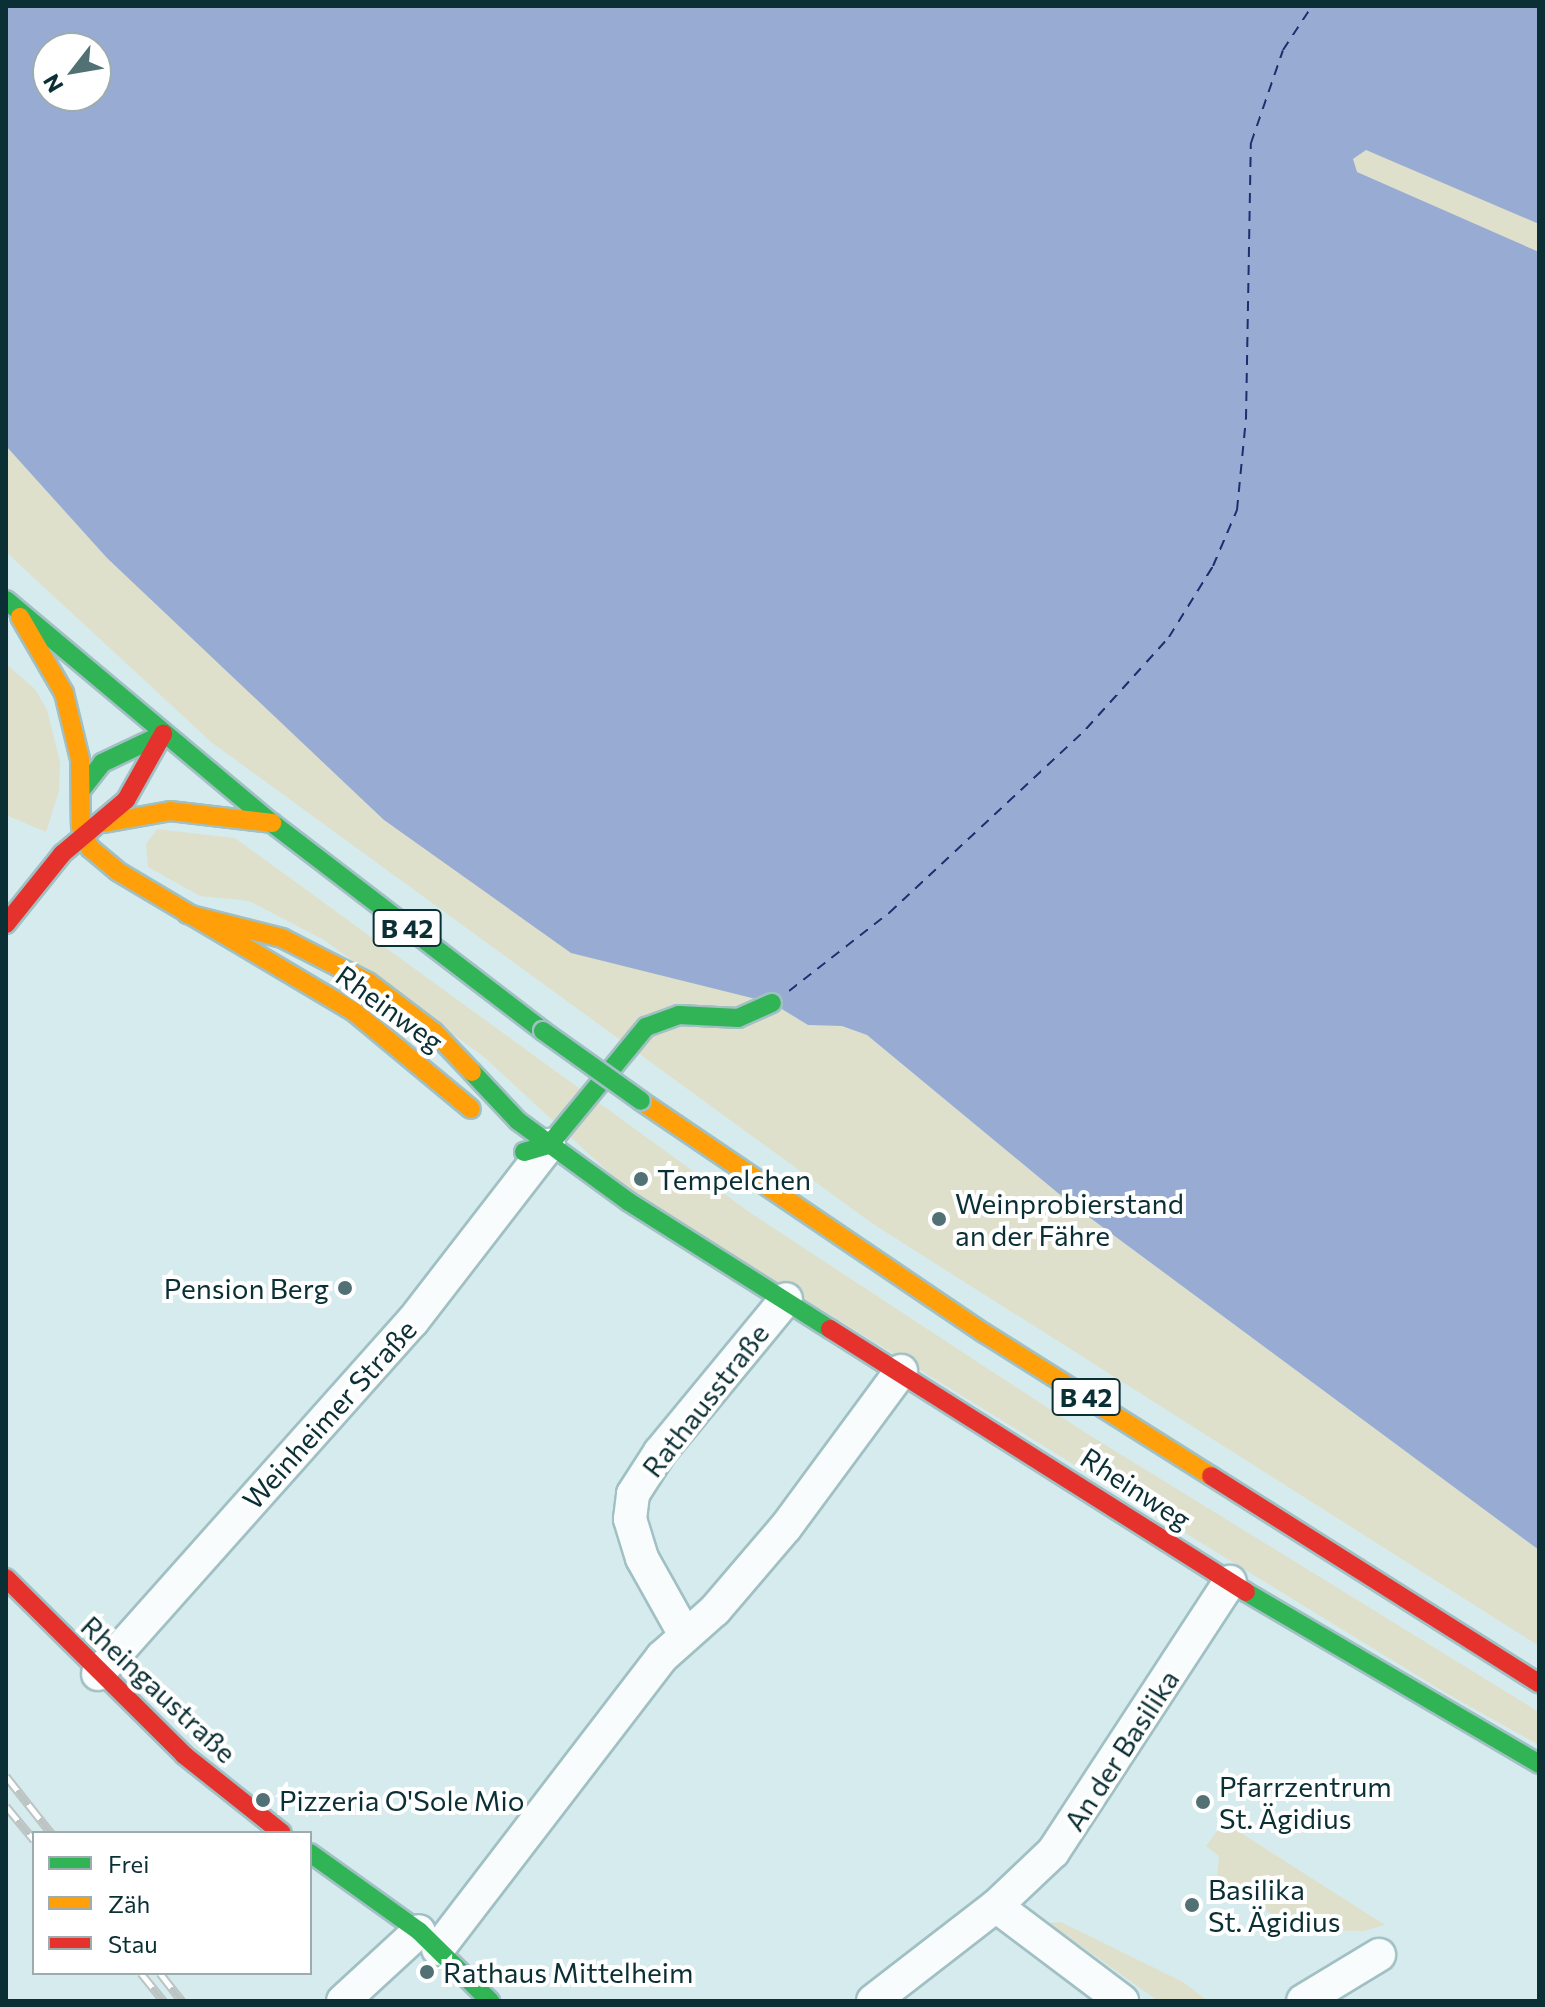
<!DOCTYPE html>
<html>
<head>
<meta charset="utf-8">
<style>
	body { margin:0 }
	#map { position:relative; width:1545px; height:2007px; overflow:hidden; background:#d6ebee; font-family:Commissioner,sans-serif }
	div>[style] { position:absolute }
	.green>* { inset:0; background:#dfe0cb }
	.water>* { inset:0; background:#98acd3 }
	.ferry>* { height:2px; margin-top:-1px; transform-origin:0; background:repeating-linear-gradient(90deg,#1d2e6e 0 10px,transparent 0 18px) }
	.roads { filter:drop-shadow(2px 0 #a0c0c4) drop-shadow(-2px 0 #a0c0c4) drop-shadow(0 2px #a0c0c4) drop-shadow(0 -2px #a0c0c4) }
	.street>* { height:32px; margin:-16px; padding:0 16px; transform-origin:16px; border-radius:16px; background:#f9fcfc }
	.fast>* { height:18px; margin:-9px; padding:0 9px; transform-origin:9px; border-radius:9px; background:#30b455 }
	.slow>* { height:18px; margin:-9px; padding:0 9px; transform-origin:9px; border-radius:9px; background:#ff9f0a }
	.jam>* { height:18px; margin:-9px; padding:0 9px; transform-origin:9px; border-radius:9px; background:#e5322d }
	.rail>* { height:9px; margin-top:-4.5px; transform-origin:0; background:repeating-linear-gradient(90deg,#fff 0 18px,#bcc4c4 0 36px); box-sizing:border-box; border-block:2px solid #bcc4c4 }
	.bridges { filter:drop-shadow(2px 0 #a0c0c4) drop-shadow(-2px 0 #a0c0c4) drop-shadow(0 2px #a0c0c4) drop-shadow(0 -2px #a0c0c4) }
	.fast-bridge>* { height:18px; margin:-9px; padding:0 9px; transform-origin:9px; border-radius:9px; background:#30b455 }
	.dots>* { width:22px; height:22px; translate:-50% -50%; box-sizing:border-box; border:4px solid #fff; border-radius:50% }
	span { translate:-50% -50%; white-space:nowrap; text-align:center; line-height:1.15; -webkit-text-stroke:8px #fff; paint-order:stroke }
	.shield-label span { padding:2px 6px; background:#fff; border:2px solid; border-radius:6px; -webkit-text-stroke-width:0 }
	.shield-label { font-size:26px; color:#0a2f34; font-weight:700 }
	.street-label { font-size:28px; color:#0a2f34 }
	.poi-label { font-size:28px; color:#0a2f34 }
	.left { translate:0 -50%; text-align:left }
	.right { translate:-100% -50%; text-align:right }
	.frame { position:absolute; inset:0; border:8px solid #0a2f34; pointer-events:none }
	.legend { position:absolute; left:32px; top:1831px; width:280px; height:144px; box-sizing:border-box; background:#fff; border:2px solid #9dacae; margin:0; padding:10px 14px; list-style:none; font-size:24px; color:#0a2f34 }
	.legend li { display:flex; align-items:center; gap:16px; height:40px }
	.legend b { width:40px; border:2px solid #9dacae }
	.north { position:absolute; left:32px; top:32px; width:80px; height:80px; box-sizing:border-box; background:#fff; border:2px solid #9dacae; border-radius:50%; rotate:239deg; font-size:22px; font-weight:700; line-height:32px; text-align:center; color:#0a2f34 }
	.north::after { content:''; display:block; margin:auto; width:28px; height:36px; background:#517175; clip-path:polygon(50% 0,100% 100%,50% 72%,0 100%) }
</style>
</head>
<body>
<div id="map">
	<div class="green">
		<div style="clip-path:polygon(1347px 143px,1539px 216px,1539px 270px,1335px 188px)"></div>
		<div style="clip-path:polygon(6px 446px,107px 558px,772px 1003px,808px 1025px,842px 1026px,867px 1035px,1070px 1203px,1539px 1550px,1539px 1646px,873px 1224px,211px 742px,6px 552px)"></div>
		<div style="clip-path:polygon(6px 664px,35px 689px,47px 710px,60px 762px,59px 791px,46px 832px,6px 815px)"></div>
		<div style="clip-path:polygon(157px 829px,235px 838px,752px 1214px,1086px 1433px,1539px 1712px,1539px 1745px,1444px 1692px,630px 1192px,484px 1057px,324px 940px,249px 901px,200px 896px,148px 867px,146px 844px)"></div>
		<div style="clip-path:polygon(1224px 1822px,1385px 1925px,1364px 1931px,1293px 1930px,1217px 1875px,1219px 1856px,1206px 1846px)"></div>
		<div style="clip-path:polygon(1061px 1922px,1183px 1982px,1208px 2001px,1158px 2001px,1049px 1923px)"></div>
	</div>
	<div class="water">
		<div style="clip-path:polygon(evenodd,6px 6px,1539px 6px,1539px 224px,1366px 150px,1353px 159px,1357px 172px,1539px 252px,1539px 1550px,1070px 1203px,867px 1035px,842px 1026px,808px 1025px,772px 1003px,571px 953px,384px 820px,107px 558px,6px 446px,6px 6px,48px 48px,96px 48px,96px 96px,48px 96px,48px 48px)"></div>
	</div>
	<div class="ferry">
		<div style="left:789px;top:991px;width:127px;rotate:-38deg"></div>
		<div style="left:889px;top:913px;width:270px;rotate:-43deg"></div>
		<div style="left:1086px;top:729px;width:124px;rotate:-47.9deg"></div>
		<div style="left:1169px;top:637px;width:84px;rotate:-58.2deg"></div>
		<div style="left:1213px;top:566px;width:61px;rotate:-66.8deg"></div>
		<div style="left:1237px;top:510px;width:91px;rotate:-84.4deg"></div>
		<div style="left:1246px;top:419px;width:276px;rotate:-89deg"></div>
		<div style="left:1251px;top:143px;width:98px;rotate:-71deg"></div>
		<div style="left:1283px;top:50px;width:53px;rotate:-56.6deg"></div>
	</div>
	<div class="roads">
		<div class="street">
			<div style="left:685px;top:1635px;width:88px;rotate:-119.2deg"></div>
			<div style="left:642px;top:1558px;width:41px;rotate:-107.1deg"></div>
			<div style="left:630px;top:1519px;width:25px;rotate:-83deg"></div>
			<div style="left:633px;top:1494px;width:50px;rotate:-57.3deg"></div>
			<div style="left:660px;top:1452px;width:198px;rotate:-50.5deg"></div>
			<div style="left:98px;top:1674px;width:472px;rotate:-48.3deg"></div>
			<div style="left:412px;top:1322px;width:224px;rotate:-52.3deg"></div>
			<div style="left:996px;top:1906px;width:158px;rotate:37deg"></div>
			<div style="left:438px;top:1949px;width:368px;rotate:-52.5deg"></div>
			<div style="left:662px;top:1657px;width:71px;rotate:-41.6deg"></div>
			<div style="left:715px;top:1610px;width:109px;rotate:-49.5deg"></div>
			<div style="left:786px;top:1527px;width:194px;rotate:-53.6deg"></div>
			<div style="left:343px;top:2001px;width:103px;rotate:-42.6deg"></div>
			<div style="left:873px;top:2001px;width:155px;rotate:-37.7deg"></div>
			<div style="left:996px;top:1906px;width:79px;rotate:-43.5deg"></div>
			<div style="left:1053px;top:1852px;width:323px;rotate:-56.8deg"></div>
			<div style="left:1303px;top:2001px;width:89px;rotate:-31.2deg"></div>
		</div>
		<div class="fast">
			<div style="left:6px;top:600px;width:347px;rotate:40deg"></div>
			<div style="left:272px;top:823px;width:342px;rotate:37.5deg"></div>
			<div style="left:82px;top:789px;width:33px;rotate:-52deg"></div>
			<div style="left:102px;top:763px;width:68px;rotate:-25.4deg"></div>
			<div style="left:472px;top:1072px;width:67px;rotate:46.8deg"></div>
			<div style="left:518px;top:1121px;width:137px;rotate:36.1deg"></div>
			<div style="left:629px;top:1202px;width:238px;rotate:32.3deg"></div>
			<div style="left:524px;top:1152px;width:26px;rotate:-16deg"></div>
			<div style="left:549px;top:1145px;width:153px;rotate:-50.6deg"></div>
			<div style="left:646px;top:1027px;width:35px;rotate:-20deg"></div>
			<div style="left:679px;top:1015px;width:59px;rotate:2.9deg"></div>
			<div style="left:738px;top:1018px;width:37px;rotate:-24deg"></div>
			<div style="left:1246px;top:1592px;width:340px;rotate:30.4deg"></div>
			<div style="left:310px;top:1853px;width:134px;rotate:35.6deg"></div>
			<div style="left:419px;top:1931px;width:100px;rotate:44.6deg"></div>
		</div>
		<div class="slow">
			<div style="left:20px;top:617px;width:88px;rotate:59.9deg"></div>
			<div style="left:64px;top:693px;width:68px;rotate:76.4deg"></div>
			<div style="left:80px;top:759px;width:68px;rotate:89.2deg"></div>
			<div style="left:81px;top:827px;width:23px;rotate:67deg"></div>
			<div style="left:90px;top:848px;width:35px;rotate:40deg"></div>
			<div style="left:117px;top:871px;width:274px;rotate:30.7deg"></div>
			<div style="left:353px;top:1011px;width:153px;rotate:39.7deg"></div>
			<div style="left:104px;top:823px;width:67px;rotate:-10.3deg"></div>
			<div style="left:170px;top:811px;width:103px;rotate:6.7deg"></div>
			<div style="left:187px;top:914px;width:98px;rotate:14.2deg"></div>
			<div style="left:282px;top:938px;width:97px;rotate:27.1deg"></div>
			<div style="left:368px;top:982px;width:83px;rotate:37.1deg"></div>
			<div style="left:434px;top:1032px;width:55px;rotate:46.5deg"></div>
			<div style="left:641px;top:1101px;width:414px;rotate:34.1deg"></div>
			<div style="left:984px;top:1333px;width:268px;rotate:32.2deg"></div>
		</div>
		<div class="jam">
			<div style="left:6px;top:924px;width:90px;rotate:-51.3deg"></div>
			<div style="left:62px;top:854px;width:84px;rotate:-40.2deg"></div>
			<div style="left:126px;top:800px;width:76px;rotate:-60.7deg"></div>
			<div style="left:830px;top:1329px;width:492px;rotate:32.3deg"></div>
			<div style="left:1211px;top:1476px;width:388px;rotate:32.3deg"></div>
			<div style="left:6px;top:1578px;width:251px;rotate:44.8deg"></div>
			<div style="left:184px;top:1755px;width:125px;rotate:38.5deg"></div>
		</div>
	</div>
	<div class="rail">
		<div style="left:6px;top:1776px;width:73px;rotate:51.7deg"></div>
		<div style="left:6px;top:1806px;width:44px;rotate:50.5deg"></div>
		<div style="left:141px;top:1973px;width:36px;rotate:51deg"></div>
		<div style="left:160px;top:1973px;width:36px;rotate:52deg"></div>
	</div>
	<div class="bridges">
		<div class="fast-bridge">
			<div style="left:543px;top:1031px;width:120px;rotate:35.5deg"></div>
		</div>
	</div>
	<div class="dots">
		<div style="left:641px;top:1179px;background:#517175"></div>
		<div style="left:939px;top:1219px;background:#517175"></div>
		<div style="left:345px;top:1288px;background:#517175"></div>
		<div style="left:263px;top:1800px;background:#517175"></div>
		<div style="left:1203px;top:1802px;background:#517175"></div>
		<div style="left:1192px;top:1905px;background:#517175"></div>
		<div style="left:427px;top:1972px;background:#517175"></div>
	</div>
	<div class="shield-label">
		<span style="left:407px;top:928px">B 42</span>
		<span style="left:1086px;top:1397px">B 42</span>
	</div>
	<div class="street-label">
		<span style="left:390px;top:1008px;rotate:36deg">Rheinweg</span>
		<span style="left:705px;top:1400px;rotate:-52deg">Rathausstraße</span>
		<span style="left:329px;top:1414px;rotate:-48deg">Weinheimer Straße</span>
		<span style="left:1136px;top:1488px;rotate:33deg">Rheinweg</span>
		<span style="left:159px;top:1689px;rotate:43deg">Rheingaustraße</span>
		<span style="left:1121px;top:1750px;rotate:-57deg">An der Basilika</span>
	</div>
	<div class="poi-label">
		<span class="left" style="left:657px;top:1179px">Tempelchen</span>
		<span class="left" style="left:955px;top:1219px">Weinprobierstand<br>an der Fähre</span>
		<span class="right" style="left:329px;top:1288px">Pension Berg</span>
		<span class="left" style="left:1219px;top:1802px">Pfarrzentrum<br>St. Ägidius</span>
		<span class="left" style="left:279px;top:1800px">Pizzeria O'Sole Mio</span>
		<span class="left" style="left:1208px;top:1905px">Basilika<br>St. Ägidius</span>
		<span class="left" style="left:443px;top:1972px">Rathaus Mittelheim</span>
	</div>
	<div class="frame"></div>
	<ul class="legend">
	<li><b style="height:10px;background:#30b455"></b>Frei</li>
	<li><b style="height:10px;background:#ff9f0a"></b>Zäh</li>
	<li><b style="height:10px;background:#e5322d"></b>Stau</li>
	</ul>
	<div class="north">N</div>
</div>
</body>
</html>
